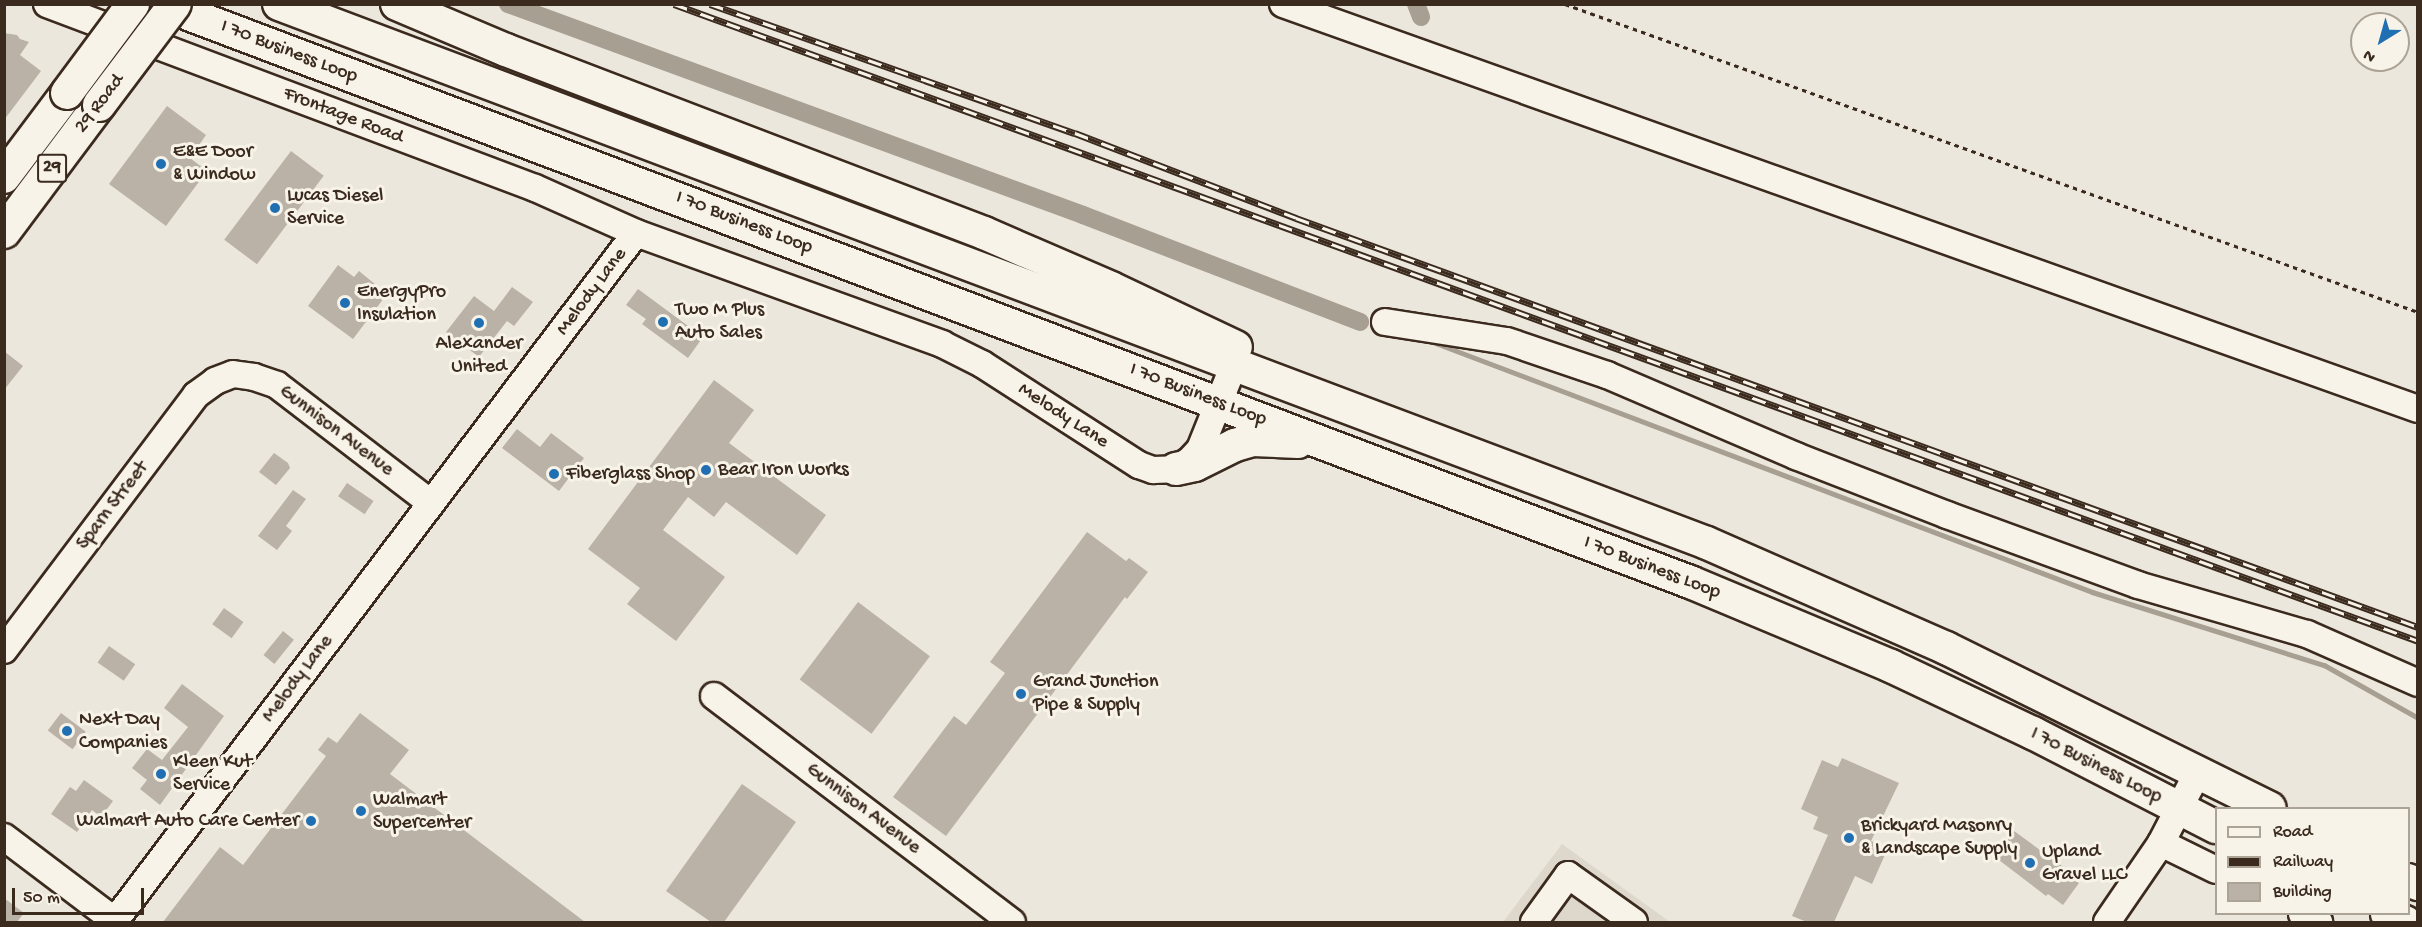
<!DOCTYPE html>
<html>
<head>
<meta charset="utf-8">
<style>
	body { margin:0 }
	#map { position:relative; width:2422px; height:927px; overflow:hidden; background:#ece7dc; font-family:"Gochi Hand",sans-serif }
	div>[style] { position:absolute }
	.built>* { inset:0; background:#ddd7cc }
	.stream>* { height:5px; margin:-2.5px; padding:0 2.5px; transform-origin:2.5px; border-radius:2.5px; background:#a89f93 }
	.canal>* { height:18px; margin:-9px; padding:0 9px; transform-origin:9px; border-radius:9px; background:#a89f93 }
	.building>* { inset:0; background:#bab2a7; transform-origin:0 0 }
	.path>* { height:3px; margin-top:-1.5px; transform-origin:0; background:repeating-linear-gradient(90deg,#3b2a1e 0 4.5px,transparent 0 9px) }
	.roads { filter:drop-shadow(2px 0 #3b2a1e) drop-shadow(-2px 0 #3b2a1e) drop-shadow(0 2px #3b2a1e) drop-shadow(0 -2px #3b2a1e) }
	.minor>* { height:26px; margin:-13px; padding:0 13px; transform-origin:13px; border-radius:13px; background:#f7f3e8 }
	.major>* { height:32px; margin:-16px; padding:0 16px; transform-origin:16px; border-radius:16px; background:#f7f3e8 }
	.rail>* { height:7px; margin-top:-3.5px; transform-origin:0; background:repeating-linear-gradient(90deg,#f7f3e8 0 14px,#3b2a1e 0 28px); box-sizing:border-box; border-block:2px solid #3b2a1e }
	.bridges { filter:drop-shadow(2px 0 #3b2a1e) drop-shadow(-2px 0 #3b2a1e) drop-shadow(0 2px #3b2a1e) drop-shadow(0 -2px #3b2a1e) }
	.major-bridge>* { height:32px; margin:-16px; padding:0 16px; transform-origin:16px; border-radius:16px; background:#f7f3e8 }
	.dots>* { width:16px; height:16px; translate:-50% -50%; box-sizing:border-box; border:3px solid #f7f3e8; border-radius:50% }
	span { translate:-50% -50%; white-space:nowrap; text-align:center; line-height:1.15; -webkit-text-stroke:6px #f7f3e8; paint-order:stroke }
	.shield-label span { padding:2px 4px; background:#f7f3e8; border:2px solid; border-radius:4px; -webkit-text-stroke-width:0 }
	.shield-label { font-size:18px; color:#3b2a1e; font-weight:700 }
	.street-label { font-size:20px; color:#3b2a1e }
	.poi-label { font-size:20px; color:#3b2a1e }
	.left { translate:0 -50%; text-align:left }
	.right { translate:-100% -50%; text-align:right }
	.frame { position:absolute; inset:0; border:6px solid #3b2a1e; pointer-events:none }
	.legend { position:absolute; left:2215px; top:807px; width:195px; height:108px; box-sizing:border-box; background:#f7f3e8; border:2px solid #aca397; margin:0; padding:8px 10px; list-style:none; font-size:18px; color:#3b2a1e }
	.legend li { display:flex; align-items:center; gap:12px; height:30px }
	.legend b { width:30px; border:2px solid #aca397 }
	.north { position:absolute; left:2350px; top:12px; width:60px; height:60px; box-sizing:border-box; background:#f7f3e8; border:2px solid #aca397; border-radius:50%; rotate:217deg; font-size:16px; font-weight:700; line-height:24px; text-align:center; color:#3b2a1e }
	.north::after { content:''; display:block; margin:auto; width:21px; height:27px; background:#1f6fb2; clip-path:polygon(50% 0,100% 100%,50% 72%,0 100%) }
	.scale { position:absolute; left:12px; top:888px; width:132px; height:27px; box-sizing:border-box; border:3px solid #3b2a1e; border-top:0; padding-left:8px; font-size:18px; line-height:21px; white-space:nowrap; color:#3b2a1e; -webkit-text-stroke:4px #f7f3e8; paint-order:stroke }
</style>
</head>
<body>
<div id="map">
	<div class="built">
		<div style="clip-path:polygon(1562px 844px,1670px 922px,1503px 922px)"></div>
	</div>
	<div class="stream">
		<div style="left:1430px;top:341px;width:708px;rotate:20.76deg"></div>
		<div style="left:2092px;top:592px;width:243px;rotate:17.5deg"></div>
		<div style="left:2324px;top:665px;width:108px;rotate:29.4deg"></div>
	</div>
	<div class="canal">
		<div style="left:508px;top:4px;width:612px;rotate:20.15deg"></div>
		<div style="left:1083px;top:215px;width:297px;rotate:21.1deg"></div>
		<div style="left:1416px;top:4px;width:14px;rotate:69deg"></div>
	</div>
	<div class="building">
		<div style="clip-path:polygon(4px 33px,17px 35px,20px 39px,29px 42px,20px 55px,41px 71px,4px 120px)"></div>
		<div style="clip-path:polygon(167px 106px,206px 135px,190px 158px,207px 171px,166px 226px,109px 184px)"></div>
		<div style="left:291px;top:151px;width:41px;height:111px;rotate:37deg"></div>
		<div style="clip-path:polygon(338px 265px,354px 277px,359px 271px,387px 294px,353px 339px,308px 306px)"></div>
		<div style="clip-path:polygon(512px 287px,533px 302px,514px 326px,507px 321px,479px 357px,446px 332px,474px 296px,494px 311px)"></div>
		<div style="clip-path:polygon(638px 289px,703px 337px,688px 358px,642px 324px,646px 319px,626px 305px)"></div>
		<div style="clip-path:polygon(4px 351px,23px 366px,4px 390px)"></div>
		<div style="clip-path:polygon(714px 380px,754px 410px,729px 443px,826px 515px,797px 555px,726px 502px,714px 517px,688px 497px,663px 530px,725px 577px,676px 641px,627px 604px,640px 588px,588px 549px)"></div>
		<div style="clip-path:polygon(517px 429px,540px 447px,551px 433px,584px 458px,559px 491px,502px 448px)"></div>
		<div style="clip-path:polygon(274px 453px,288px 463px,290px 468px,276px 485px,259px 472px)"></div>
		<div style="left:347px;top:483px;width:32px;height:16px;rotate:34deg"></div>
		<div style="clip-path:polygon(293px 490px,306px 499px,286px 526px,292px 531px,277px 550px,258px 536px)"></div>
		<div style="clip-path:polygon(1087px 532px,1126px 561px,1129px 558px,1148px 572px,1127px 599px,1125px 597px,946px 836px,893px 797px,954px 716px,966px 725px,1005px 673px,990px 662px)"></div>
		<div style="left:858px;top:602px;width:90px;height:97px;rotate:37deg"></div>
		<div style="left:224px;top:608px;width:24px;height:20px;rotate:36deg"></div>
		<div style="left:283px;top:631px;width:14px;height:31px;rotate:39deg"></div>
		<div style="left:109px;top:646px;width:32px;height:20px;rotate:35deg"></div>
		<div style="clip-path:polygon(182px 684px,224px 716px,160px 805px,140px 789px,147px 780px,132px 768px,147px 749px,162px 760px,188px 727px,164px 708px)"></div>
		<div style="left:61px;top:713px;width:31px;height:22px;rotate:37deg"></div>
		<div style="clip-path:polygon(360px 713px,409px 750px,390px 774px,585px 922px,163px 922px,220px 847px,243px 865px,326px 756px,318px 750px,328px 737px,337px 743px)"></div>
		<div style="clip-path:polygon(1842px 758px,1899px 783px,1871px 841px,1888px 848px,1872px 884px,1855px 876px,1834px 922px,1807px 922px,1792px 916px,1828px 835px,1813px 829px,1818px 817px,1801px 809px,1822px 760px,1838px 767px)"></div>
		<div style="clip-path:polygon(84px 780px,113px 801px,101px 817px,92px 810px,77px 832px,51px 814px,70px 787px,76px 791px)"></div>
		<div style="clip-path:polygon(742px 784px,796px 822px,724px 922px,711px 922px,666px 891px)"></div>
		<div style="clip-path:polygon(2014px 831px,2066px 869px,2064px 872px,2079px 883px,2063px 905px,2048px 894px,2046px 896px,1995px 857px)"></div>
		<div style="clip-path:polygon(4px 898px,24px 913px,17px 922px,4px 922px)"></div>
	</div>
	<div class="path">
		<div style="left:1565px;top:4px;width:907px;rotate:19.85deg"></div>
	</div>
	<div class="roads">
		<div class="minor">
			<div style="left:47px;top:4px;width:522px;rotate:20.66deg"></div>
			<div style="left:535px;top:188px;width:111px;rotate:24deg"></div>
			<div style="left:636px;top:233px;width:326px;rotate:19.9deg"></div>
			<div style="left:942px;top:344px;width:45px;rotate:26.6deg"></div>
			<div style="left:982px;top:364px;width:187px;rotate:32.8deg"></div>
			<div style="left:1139px;top:465px;width:15px;rotate:20deg"></div>
			<div style="left:1153px;top:470px;width:23px;rotate:-2deg"></div>
			<div style="left:1176px;top:469px;width:15px;rotate:-32deg"></div>
			<div style="left:1189px;top:461px;width:16px;rotate:-47deg"></div>
			<div style="left:1200px;top:449px;width:91px;rotate:-68deg"></div>
			<div style="left:1283px;top:4px;width:1205px;rotate:19.64deg"></div>
			<div style="left:1385px;top:322px;width:123px;rotate:8.9deg"></div>
			<div style="left:1507px;top:341px;width:106px;rotate:18.8deg"></div>
			<div style="left:1607px;top:375px;width:206px;rotate:23.2deg"></div>
			<div style="left:1796px;top:456px;width:162px;rotate:21.3deg"></div>
			<div style="left:1947px;top:515px;width:203px;rotate:20.1deg"></div>
			<div style="left:2138px;top:585px;width:176px;rotate:16.2deg"></div>
			<div style="left:2307px;top:634px;width:121px;rotate:23.8deg"></div>
			<div style="left:4px;top:650px;width:319px;rotate:-53deg"></div>
			<div style="left:196px;top:395px;width:24px;rotate:-36deg"></div>
			<div style="left:215px;top:381px;width:19px;rotate:-21deg"></div>
			<div style="left:233px;top:374px;width:21px;rotate:8deg"></div>
			<div style="left:254px;top:377px;width:24px;rotate:19deg"></div>
			<div style="left:277px;top:385px;width:194px;rotate:37.5deg"></div>
			<div style="left:714px;top:696px;width:374px;rotate:37.2deg"></div>
			<div style="left:4px;top:837px;width:139px;rotate:37.1deg"></div>
			<div style="left:2161px;top:843px;width:61px;rotate:26.1deg"></div>
			<div style="left:2302px;top:914px;width:19px;rotate:25deg"></div>
			<div style="left:114px;top:922px;width:864px;rotate:-52.85deg"></div>
			<div style="left:1534px;top:922px;width:58px;rotate:-54.1deg"></div>
			<div style="left:1568px;top:875px;width:81px;rotate:35.5deg"></div>
			<div style="left:2107px;top:922px;width:96px;rotate:-55.6deg"></div>
			<div style="left:2161px;top:843px;width:80px;rotate:-62.5deg"></div>
		</div>
		<div class="major">
			<div style="left:162px;top:4px;width:1634px;rotate:20.72deg"></div>
			<div style="left:1690px;top:582px;width:218px;rotate:22.7deg"></div>
			<div style="left:1891px;top:666px;width:157px;rotate:25.3deg"></div>
			<div style="left:2033px;top:733px;width:206px;rotate:27.2deg"></div>
			<div style="left:279px;top:4px;width:1526px;rotate:20.68deg"></div>
			<div style="left:1707px;top:543px;width:261px;rotate:23.7deg"></div>
			<div style="left:1946px;top:648px;width:361px;rotate:26.3deg"></div>
			<div style="left:397px;top:4px;width:118px;rotate:22.9deg"></div>
			<div style="left:506px;top:50px;width:512px;rotate:20.95deg"></div>
			<div style="left:984px;top:233px;width:138px;rotate:23.4deg"></div>
			<div style="left:1111px;top:288px;width:138px;rotate:25.3deg"></div>
			<div style="left:4px;top:177px;width:105px;rotate:-53.1deg"></div>
			<div style="left:4px;top:232px;width:159px;rotate:-53.2deg"></div>
			<div style="left:1176px;top:469px;width:19px;rotate:-12deg"></div>
			<div style="left:1195px;top:465px;width:45px;rotate:-26.6deg"></div>
			<div style="left:1235px;top:445px;width:19px;rotate:-16deg"></div>
			<div style="left:1253px;top:440px;width:45px;rotate:2.5deg"></div>
			<div style="left:2408px;top:880px;width:11px;rotate:22deg"></div>
			<div style="left:2387px;top:914px;width:20px;rotate:24deg"></div>
		</div>
	</div>
	<div class="rail">
		<div style="left:674px;top:4px;width:1857px;rotate:20.06deg"></div>
		<div style="left:710px;top:4px;width:387px;rotate:19.5deg"></div>
		<div style="left:1075px;top:133px;width:237px;rotate:21deg"></div>
		<div style="left:1296px;top:218px;width:1194px;rotate:20.03deg"></div>
	</div>
	<div class="bridges">
		<div class="major-bridge">
			<div style="left:67px;top:93px;width:111px;rotate:-53.4deg"></div>
			<div style="left:99px;top:105px;width:126px;rotate:-53deg"></div>
		</div>
	</div>
	<div class="dots">
		<div style="left:161px;top:164px;background:#1f6fb2"></div>
		<div style="left:275px;top:208px;background:#1f6fb2"></div>
		<div style="left:345px;top:303px;background:#1f6fb2"></div>
		<div style="left:663px;top:322px;background:#1f6fb2"></div>
		<div style="left:479px;top:323px;background:#1f6fb2"></div>
		<div style="left:706px;top:470px;background:#1f6fb2"></div>
		<div style="left:554px;top:474px;background:#1f6fb2"></div>
		<div style="left:1021px;top:694px;background:#1f6fb2"></div>
		<div style="left:67px;top:731px;background:#1f6fb2"></div>
		<div style="left:161px;top:774px;background:#1f6fb2"></div>
		<div style="left:361px;top:811px;background:#1f6fb2"></div>
		<div style="left:311px;top:821px;background:#1f6fb2"></div>
		<div style="left:1849px;top:838px;background:#1f6fb2"></div>
		<div style="left:2030px;top:863px;background:#1f6fb2"></div>
	</div>
	<div class="shield-label">
		<span style="left:52px;top:168px">29</span>
	</div>
	<div class="street-label">
		<span style="left:289px;top:52px;rotate:21deg">I 70 Business Loop</span>
		<span style="left:100px;top:104px;rotate:-53deg">29 Road</span>
		<span style="left:343px;top:116px;rotate:21deg">Frontage Road</span>
		<span style="left:744px;top:223px;rotate:21deg">I 70 Business Loop</span>
		<span style="left:592px;top:292px;rotate:-53deg">Melody Lane</span>
		<span style="left:1198px;top:395px;rotate:21deg">I 70 Business Loop</span>
		<span style="left:1063px;top:416px;rotate:33deg">Melody Lane</span>
		<span style="left:336px;top:431px;rotate:37deg">Gunnison Avenue</span>
		<span style="left:113px;top:506px;rotate:-53deg">Sparn Street</span>
		<span style="left:1652px;top:568px;rotate:21deg">I 70 Business Loop</span>
		<span style="left:298px;top:679px;rotate:-53deg">Melody Lane</span>
		<span style="left:2096px;top:766px;rotate:27deg">I 70 Business Loop</span>
		<span style="left:863px;top:809px;rotate:37deg">Gunnison Avenue</span>
	</div>
	<div class="poi-label">
		<span class="left" style="left:173px;top:164px">E&amp;E Door<br>&amp; Window</span>
		<span class="left" style="left:287px;top:208px">Lucas Diesel<br>Service</span>
		<span class="left" style="left:357px;top:304px">EnergyPro<br>Insulation</span>
		<span class="left" style="left:675px;top:322px">Two M Plus<br>Auto Sales</span>
		<span style="left:479px;top:356px">Alexander<br>United</span>
		<span class="left" style="left:718px;top:470px">Bear Iron Works</span>
		<span class="left" style="left:566px;top:474px">Fiberglass Shop</span>
		<span class="left" style="left:1033px;top:694px">Grand Junction<br>Pipe &amp; Supply</span>
		<span class="left" style="left:79px;top:732px">Next Day<br>Companies</span>
		<span class="left" style="left:173px;top:774px">Kleen Kut<br>Service</span>
		<span class="left" style="left:373px;top:812px">Walmart<br>Supercenter</span>
		<span class="right" style="left:299px;top:821px">Walmart Auto Care Center</span>
		<span class="left" style="left:1861px;top:838px">Brickyard Masonry<br>&amp; Landscape Supply</span>
		<span class="left" style="left:2042px;top:864px">Upland<br>Gravel LLC</span>
	</div>
	<div class="frame"></div>
	<ul class="legend">
	<li><b style="height:8px;background:#f7f3e8"></b>Road</li>
	<li><b style="height:8px;background:#3b2a1e"></b>Railway</li>
	<li><b style="height:16px;background:#bab2a7"></b>Building</li>
	</ul>
	<div class="north">N</div>
	<div class="scale">50 m</div>
</div>
</body>
</html>
